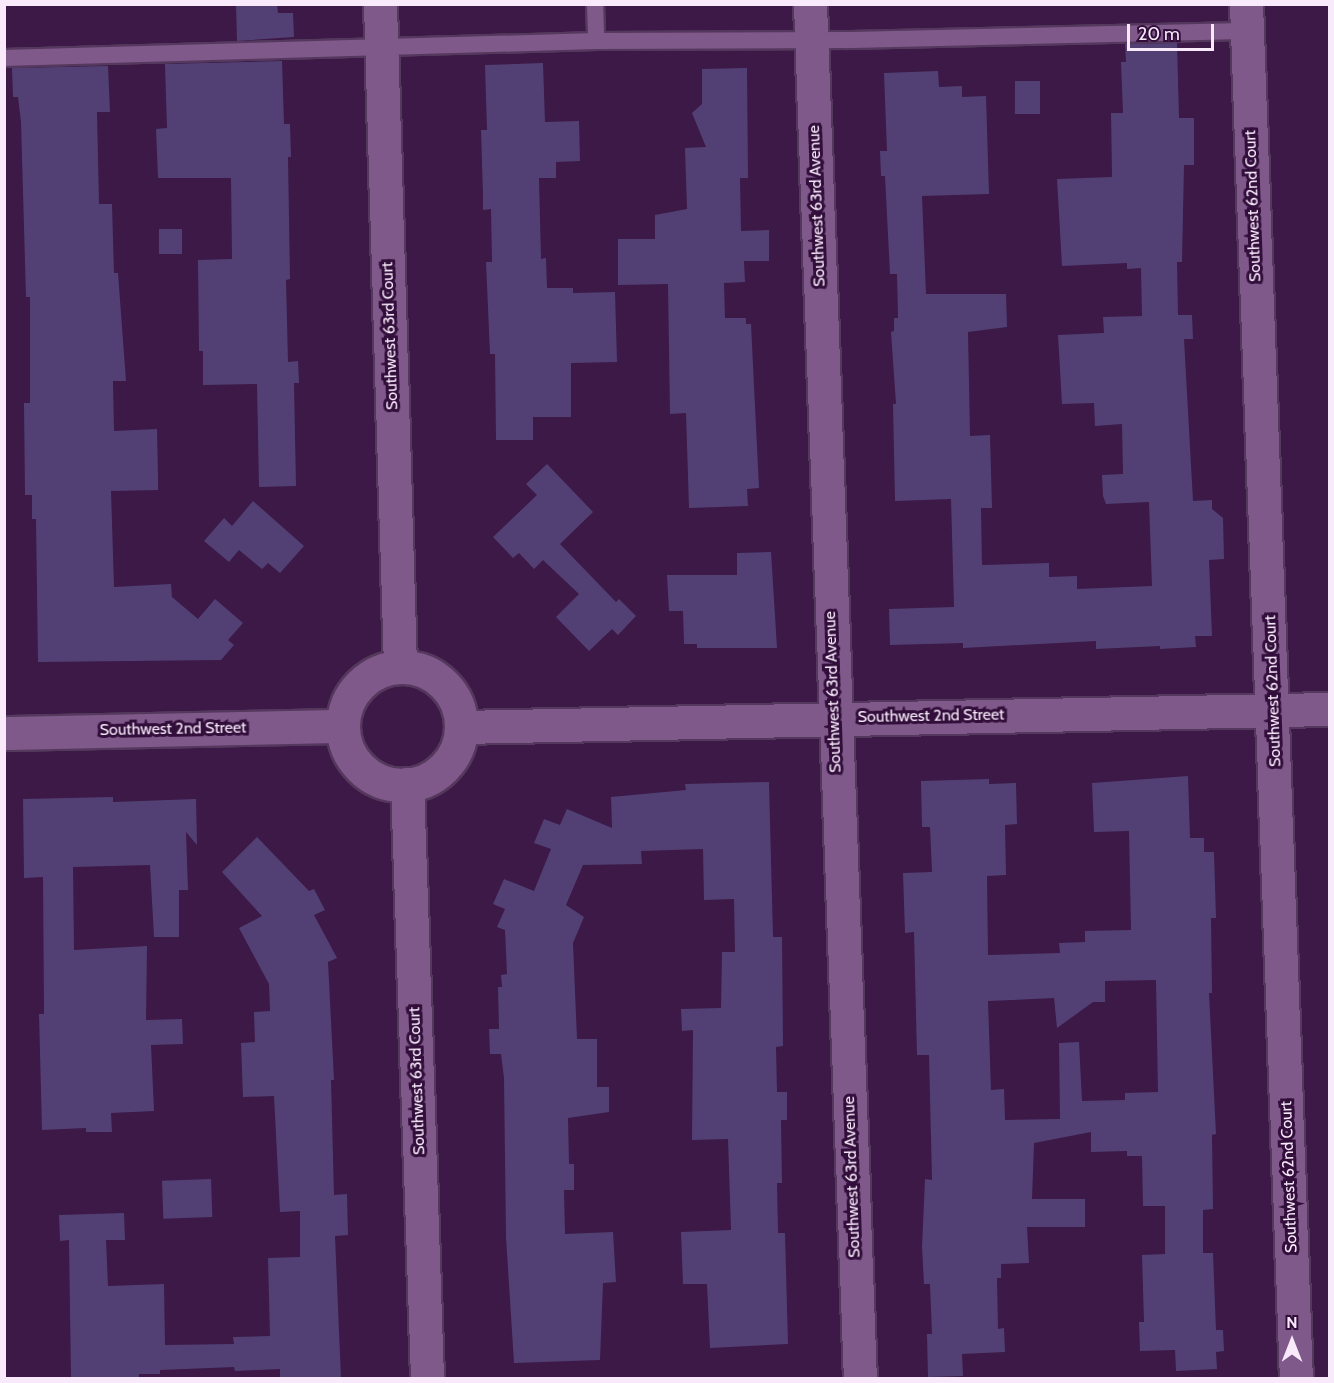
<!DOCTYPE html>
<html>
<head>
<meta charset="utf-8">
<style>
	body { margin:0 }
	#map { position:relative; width:1334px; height:1383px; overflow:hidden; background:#3c1946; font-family:Cabin,sans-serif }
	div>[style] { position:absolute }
	.building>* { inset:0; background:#524075; transform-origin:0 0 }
	.roads { filter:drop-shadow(2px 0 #55385d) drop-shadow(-2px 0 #55385d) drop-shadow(0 2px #55385d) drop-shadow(0 -2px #55385d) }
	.lane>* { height:16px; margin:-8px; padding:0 8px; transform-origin:8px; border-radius:8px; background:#80598b }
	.street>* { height:33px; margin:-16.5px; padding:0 16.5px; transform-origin:16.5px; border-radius:16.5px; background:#80598b }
	.street>.ring { margin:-16.5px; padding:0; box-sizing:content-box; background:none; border:33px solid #80598b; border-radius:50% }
	span { translate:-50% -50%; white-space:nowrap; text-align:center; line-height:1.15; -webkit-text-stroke:6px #320e3b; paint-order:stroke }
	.street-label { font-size:16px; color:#f8eafb }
	.frame { position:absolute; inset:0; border:6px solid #f8eafb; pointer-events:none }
	.north { position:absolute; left:1262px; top:1311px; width:60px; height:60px; -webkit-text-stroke:4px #320e3b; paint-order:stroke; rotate:0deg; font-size:16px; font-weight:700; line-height:24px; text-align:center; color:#f8eafb }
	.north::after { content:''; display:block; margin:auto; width:21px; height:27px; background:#f8eafb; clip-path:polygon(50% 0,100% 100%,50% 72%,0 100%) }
	.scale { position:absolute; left:1127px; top:24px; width:87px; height:27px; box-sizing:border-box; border:3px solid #f8eafb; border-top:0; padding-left:8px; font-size:18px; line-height:21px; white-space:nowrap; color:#f8eafb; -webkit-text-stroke:4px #320e3b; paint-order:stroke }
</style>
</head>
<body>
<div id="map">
	<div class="building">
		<div style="clip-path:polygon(236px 4px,277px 4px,278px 13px,293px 13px,294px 37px,237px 41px)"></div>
		<div style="clip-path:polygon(1177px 43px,1179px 118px,1194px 118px,1194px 165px,1184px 165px,1182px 262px,1177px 262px,1178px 315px,1192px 315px,1193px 339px,1184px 339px,1193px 501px,1212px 500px,1212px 509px,1223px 518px,1224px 559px,1209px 560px,1212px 636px,1195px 636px,1196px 647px,1160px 649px,1160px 646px,1096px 649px,1096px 641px,963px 648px,963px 643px,890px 645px,889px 609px,954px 607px,951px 499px,895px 501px,893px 404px,896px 404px,891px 332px,894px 331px,894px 318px,898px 318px,897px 274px,890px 274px,885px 176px,881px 176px,880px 151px,887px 151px,884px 73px,938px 71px,939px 87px,962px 86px,962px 97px,986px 96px,989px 194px,922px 196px,926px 294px,1006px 294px,1007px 327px,968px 332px,970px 436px,990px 435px,992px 508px,981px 508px,982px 565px,1049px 563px,1049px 577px,1077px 576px,1077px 589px,1152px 586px,1149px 502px,1106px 504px,1103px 496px,1102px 475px,1123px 474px,1122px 424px,1095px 426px,1094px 403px,1062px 404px,1058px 335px,1104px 333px,1103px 317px,1142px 316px,1141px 268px,1127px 269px,1127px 263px,1062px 266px,1057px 179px,1112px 177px,1111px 113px,1123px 113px,1121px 62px,1126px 62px,1125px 44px)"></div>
		<div style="clip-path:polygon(282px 61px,284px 124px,290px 124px,291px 157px,288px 157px,290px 279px,286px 280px,288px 362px,298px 361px,299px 383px,294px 383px,296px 486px,259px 487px,257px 384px,203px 385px,203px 351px,199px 351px,198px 260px,232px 259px,231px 178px,158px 178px,156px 129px,167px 128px,165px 64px)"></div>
		<div style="clip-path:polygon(543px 63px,545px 122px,579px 121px,580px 161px,556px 162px,556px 178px,539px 178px,541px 259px,546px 258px,547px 288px,573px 288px,573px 293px,615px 292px,617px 362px,571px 363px,571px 417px,533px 417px,533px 440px,496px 440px,495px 354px,490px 354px,486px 262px,492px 262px,491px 209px,483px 210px,483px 195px,481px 130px,487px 130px,485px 65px)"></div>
		<div style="clip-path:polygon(108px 66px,110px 112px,97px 112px,99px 204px,112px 204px,114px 273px,118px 273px,126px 381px,113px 381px,114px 431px,157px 429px,158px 476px,158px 490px,111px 491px,114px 587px,171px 584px,172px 597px,198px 619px,215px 599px,243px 623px,228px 640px,234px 645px,221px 660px,38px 662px,36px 519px,32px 519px,32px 495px,25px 495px,24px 403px,30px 403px,30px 297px,26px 297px,21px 122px,18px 97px,13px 97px,12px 68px)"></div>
		<div style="clip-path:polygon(747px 68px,748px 178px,740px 178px,741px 231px,769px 230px,769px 261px,744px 261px,745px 282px,724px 283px,725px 318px,746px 318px,746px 324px,751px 324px,759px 488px,747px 489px,748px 506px,689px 508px,686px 413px,670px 414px,668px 284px,618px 285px,618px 239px,655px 239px,655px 215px,687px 209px,685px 148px,706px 147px,692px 113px,702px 104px,702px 69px)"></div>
		<div style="left:1015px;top:81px;width:25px;height:33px"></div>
		<div style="left:159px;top:229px;width:23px;height:25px"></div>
		<div style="clip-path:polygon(547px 464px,593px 512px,560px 544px,616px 602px,619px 599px,636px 616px,618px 635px,612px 629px,589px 651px,556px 617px,579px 594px,543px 560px,534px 569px,519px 553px,513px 558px,493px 537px,537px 495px,526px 484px)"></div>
		<div style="clip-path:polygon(253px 501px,304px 546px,280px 573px,268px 563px,262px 569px,239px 550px,229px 562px,204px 541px,224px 518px,232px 526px)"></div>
		<div style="clip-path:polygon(771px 552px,777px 648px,697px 648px,697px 644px,684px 644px,683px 611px,669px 611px,667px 575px,737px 575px,737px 553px)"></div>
		<div style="clip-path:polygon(evenodd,1188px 776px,1190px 838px,1204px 838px,1204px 852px,1214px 852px,1216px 918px,1211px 918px,1212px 993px,1209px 993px,1216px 1134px,1212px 1135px,1213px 1209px,1203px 1210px,1203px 1253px,1213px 1253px,1216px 1330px,1223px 1330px,1224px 1351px,1216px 1352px,1217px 1369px,1176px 1371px,1175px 1350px,1140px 1351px,1139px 1322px,1144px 1322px,1142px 1255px,1165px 1254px,1165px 1206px,1143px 1206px,1142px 1156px,1127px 1156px,1127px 1151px,1091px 1152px,1091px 1132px,1034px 1143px,1032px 1199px,1085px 1199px,1085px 1227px,1027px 1227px,1029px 1263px,1001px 1264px,1001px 1278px,997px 1278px,998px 1329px,1004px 1328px,1005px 1352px,962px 1354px,963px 1376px,928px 1377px,927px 1334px,932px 1334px,930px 1284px,924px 1284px,922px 1247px,925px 1179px,932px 1180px,929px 1055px,917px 1055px,914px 932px,905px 933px,903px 873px,932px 872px,930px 827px,922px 827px,921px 781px,989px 779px,989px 784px,1016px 783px,1017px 824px,1005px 825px,1006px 875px,987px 876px,988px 955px,1060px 953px,1059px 943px,1085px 942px,1085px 931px,1131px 930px,1129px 831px,1094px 832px,1092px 783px,1188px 776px,1156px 980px,1158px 1092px,1125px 1093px,1125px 1100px,1082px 1101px,1079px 1042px,1059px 1043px,1060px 1119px,1005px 1120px,1004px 1089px,991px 1090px,988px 1001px,1054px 998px,1057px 1028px,1093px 1002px,1105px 1002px,1105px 981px,1156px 980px)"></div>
		<div style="clip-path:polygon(769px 782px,773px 937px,782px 937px,783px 1046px,776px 1047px,777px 1092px,787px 1092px,787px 1120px,781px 1120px,782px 1183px,777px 1183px,778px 1233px,785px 1233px,788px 1344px,710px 1348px,707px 1284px,683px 1284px,681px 1232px,731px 1230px,728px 1139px,692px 1140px,693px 1030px,682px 1031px,681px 1009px,721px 1008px,722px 952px,735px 952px,734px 899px,704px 900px,703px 849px,641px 851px,642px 864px,583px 865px,566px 905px,584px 917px,573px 943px,577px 1039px,597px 1039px,597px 1087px,609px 1087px,609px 1112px,568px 1118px,569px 1164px,574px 1164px,574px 1190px,564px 1190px,565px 1234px,613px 1232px,616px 1282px,603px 1283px,600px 1360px,514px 1363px,506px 1237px,504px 1078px,501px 1054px,490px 1054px,489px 1029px,499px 1029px,498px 987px,502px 987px,501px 975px,507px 974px,505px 930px,497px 927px,505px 909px,493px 904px,504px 879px,534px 891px,551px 849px,534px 843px,544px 819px,560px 825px,567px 809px,612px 828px,611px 797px,686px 790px,685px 784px)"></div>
		<div style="clip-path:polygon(113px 797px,113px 802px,196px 799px,197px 845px,186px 832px,188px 890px,179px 890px,179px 937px,154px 937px,150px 865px,73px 867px,74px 950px,147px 946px,146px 1020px,182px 1019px,183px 1044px,151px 1045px,154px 1111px,111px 1113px,112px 1132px,86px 1132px,86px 1128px,42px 1130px,39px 1014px,44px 1014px,43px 877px,24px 878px,23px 799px)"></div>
		<div style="clip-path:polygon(257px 837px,309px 891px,314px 889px,325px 910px,314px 915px,337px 958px,328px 962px,334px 1080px,331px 1080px,334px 1195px,347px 1194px,348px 1235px,335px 1236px,341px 1378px,280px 1378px,280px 1369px,235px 1371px,234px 1367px,160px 1370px,160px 1374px,139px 1374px,139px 1378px,71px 1378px,69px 1240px,60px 1241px,59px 1215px,124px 1213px,125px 1240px,106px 1240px,108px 1286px,164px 1284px,165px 1345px,234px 1344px,233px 1337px,270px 1336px,268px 1258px,300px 1257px,300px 1211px,280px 1212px,274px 1096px,243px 1097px,241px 1043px,255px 1042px,254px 1012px,270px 1011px,269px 984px,239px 928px,262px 916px,222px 872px)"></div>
		<div style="left:211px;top:1179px;width:38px;height:49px;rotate:88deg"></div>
	</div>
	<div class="roads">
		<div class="lane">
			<div style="left:595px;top:4px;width:37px;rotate:88deg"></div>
			<div style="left:4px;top:58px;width:592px;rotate:-1.64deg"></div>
			<div style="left:596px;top:41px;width:252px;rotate:-0.2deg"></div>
			<div style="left:848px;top:40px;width:398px;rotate:-1.3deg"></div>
		</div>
		<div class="street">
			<div style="left:380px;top:4px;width:663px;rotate:88.27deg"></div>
			<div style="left:810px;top:4px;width:1375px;rotate:87.92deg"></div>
			<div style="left:1246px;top:4px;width:1375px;rotate:87.92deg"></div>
			<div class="ring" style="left:343px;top:667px;width:85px;height:85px"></div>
			<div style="left:461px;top:727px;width:869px;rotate:-1.19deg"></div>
			<div style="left:4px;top:733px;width:338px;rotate:-1.2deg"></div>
			<div style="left:407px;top:784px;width:594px;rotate:88.07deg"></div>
		</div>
	</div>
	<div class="street-label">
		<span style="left:817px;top:206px;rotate:-92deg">Southwest 63rd Avenue</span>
		<span style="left:1253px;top:206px;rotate:-92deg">Southwest 62nd Court</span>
		<span style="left:390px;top:336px;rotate:-92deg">Southwest 63rd Court</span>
		<span style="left:1273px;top:691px;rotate:-92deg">Southwest 62nd Court</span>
		<span style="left:833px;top:692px;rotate:-92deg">Southwest 63rd Avenue</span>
		<span style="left:931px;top:716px;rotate:-1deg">Southwest 2nd Street</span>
		<span style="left:173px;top:729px;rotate:-1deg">Southwest 2nd Street</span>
		<span style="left:417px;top:1081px;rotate:-92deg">Southwest 63rd Court</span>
		<span style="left:852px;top:1177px;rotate:-92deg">Southwest 63rd Avenue</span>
		<span style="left:1289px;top:1177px;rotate:-92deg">Southwest 62nd Court</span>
	</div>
	<div class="frame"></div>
	<div class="north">N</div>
	<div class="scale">20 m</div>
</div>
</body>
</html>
